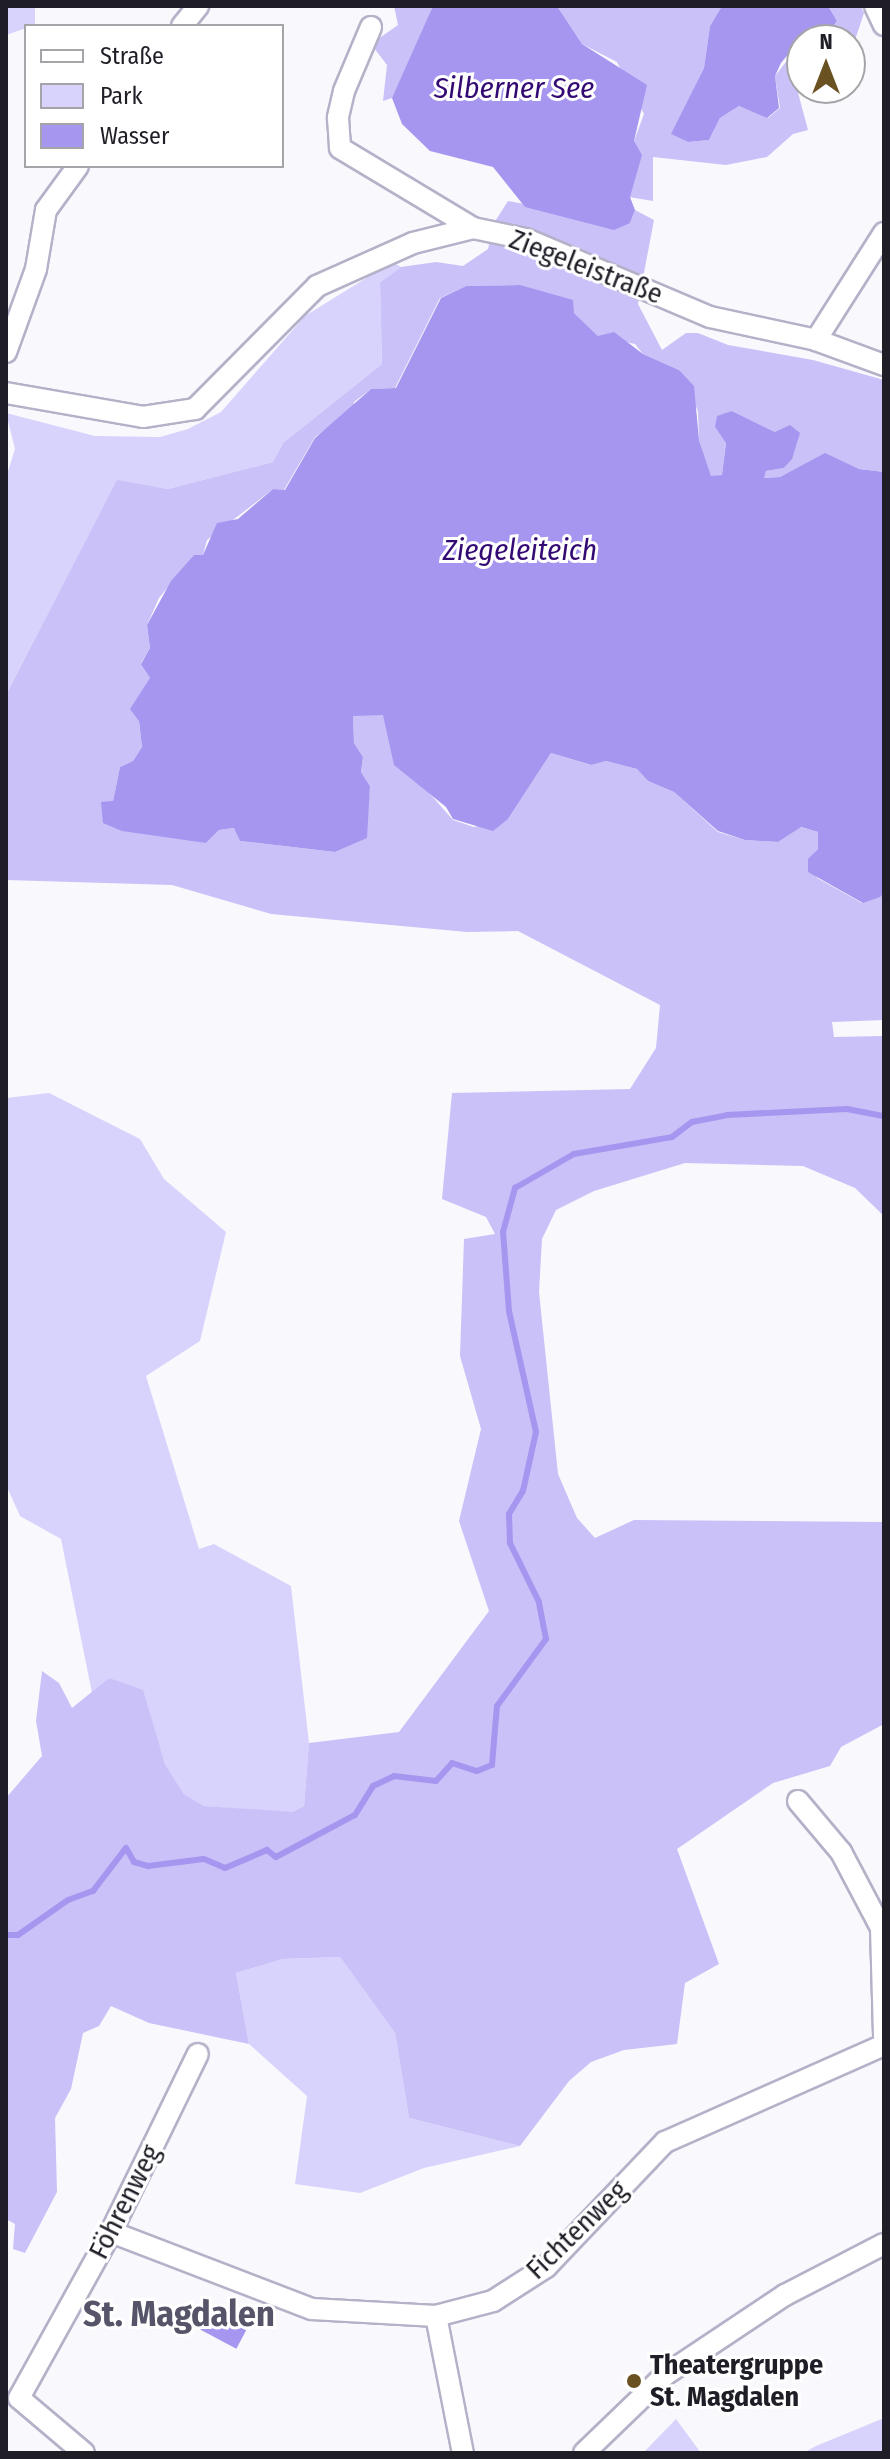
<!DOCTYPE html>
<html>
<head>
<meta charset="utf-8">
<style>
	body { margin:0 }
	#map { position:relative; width:890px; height:2459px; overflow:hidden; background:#f9f8fd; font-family:"Fira Sans Condensed",sans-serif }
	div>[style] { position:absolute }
	.green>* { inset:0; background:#d8d3fc }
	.forest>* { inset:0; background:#c9c1f8 }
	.water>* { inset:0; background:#a696ef; transform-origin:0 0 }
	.stream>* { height:6px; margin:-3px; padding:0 3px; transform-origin:3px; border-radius:3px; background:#a696ef }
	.roads { filter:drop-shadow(2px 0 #b4b1c8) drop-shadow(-2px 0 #b4b1c8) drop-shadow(0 2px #b4b1c8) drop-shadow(0 -2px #b4b1c8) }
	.street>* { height:20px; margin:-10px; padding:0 10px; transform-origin:10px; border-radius:10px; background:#fff }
	.dots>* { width:22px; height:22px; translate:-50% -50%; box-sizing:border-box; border:4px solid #fff; border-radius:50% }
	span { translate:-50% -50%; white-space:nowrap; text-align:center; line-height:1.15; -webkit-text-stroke:6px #fff; paint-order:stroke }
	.street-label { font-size:28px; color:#1f1e27 }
	.poi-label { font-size:28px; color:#1f1e27; font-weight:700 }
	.left { translate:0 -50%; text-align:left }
	.water-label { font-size:30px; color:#330974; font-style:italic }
	.district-label { font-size:36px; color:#565468; font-weight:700 }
	.frame { position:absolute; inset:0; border:8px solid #1f1e27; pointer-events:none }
	.legend { position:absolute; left:24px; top:24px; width:260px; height:144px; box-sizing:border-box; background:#fff; border:2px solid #a5a5a9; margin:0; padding:10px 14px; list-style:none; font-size:24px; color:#1f1e27 }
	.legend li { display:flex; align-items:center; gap:16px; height:40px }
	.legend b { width:40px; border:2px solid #a5a5a9 }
	.north { position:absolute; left:786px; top:24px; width:80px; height:80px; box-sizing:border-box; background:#fff; border:2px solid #a5a5a9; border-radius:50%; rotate:0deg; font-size:22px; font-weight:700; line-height:32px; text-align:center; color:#1f1e27 }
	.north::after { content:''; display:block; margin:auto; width:28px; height:36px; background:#6a5122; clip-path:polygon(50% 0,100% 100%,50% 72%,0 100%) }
</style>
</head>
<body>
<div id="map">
	<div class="green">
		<div style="clip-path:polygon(6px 6px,35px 6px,35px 25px,6px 35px)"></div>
		<div style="clip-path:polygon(392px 262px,401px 267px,380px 284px,382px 364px,283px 443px,273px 462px,168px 489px,117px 481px,6px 695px,6px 478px,15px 449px,6px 413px,95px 436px,160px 437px,188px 429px,221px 412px,305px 316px)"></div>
		<div style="clip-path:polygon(49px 1093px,140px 1139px,164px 1179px,226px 1232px,200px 1341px,146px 1376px,199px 1549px,214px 1544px,291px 1586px,309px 1743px,304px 1806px,292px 1813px,204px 1806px,184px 1794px,165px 1764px,154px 1730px,109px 1678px,92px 1693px,61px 1539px,20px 1516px,6px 1485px,6px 1098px)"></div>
		<div style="clip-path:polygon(340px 1957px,395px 2033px,409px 2118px,520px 2146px,424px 2168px,360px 2193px,295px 2184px,307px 2096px,249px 2044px,236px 1973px,283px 1959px)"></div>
		<div style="clip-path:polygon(884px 2418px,884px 2453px,803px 2453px,816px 2446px)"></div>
		<div style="clip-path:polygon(676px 2419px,701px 2453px,643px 2453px)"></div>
	</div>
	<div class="forest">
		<div style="clip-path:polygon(394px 6px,433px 6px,409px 66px,392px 98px,383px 101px,387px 65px,371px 44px,398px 25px)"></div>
		<div style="clip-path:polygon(557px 6px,722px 6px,710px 26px,704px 68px,672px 134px,688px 142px,709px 140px,720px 118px,739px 106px,768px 118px,780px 108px,775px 76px,802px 41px,802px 70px,793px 74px,808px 130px,793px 134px,767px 157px,726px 165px,653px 157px,653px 201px,629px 197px,634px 141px,644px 114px,617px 62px,582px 44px)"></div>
		<div style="clip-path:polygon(828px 6px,861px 6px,864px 13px,850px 55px,850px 40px,804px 40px,827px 34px,837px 21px)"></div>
		<div style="clip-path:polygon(508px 201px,630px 223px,635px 210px,654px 220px,638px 304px,662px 350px,686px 333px,698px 333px,728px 345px,813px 360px,884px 380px,884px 472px,859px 469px,825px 454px,780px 477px,763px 478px,766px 471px,784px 468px,791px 459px,799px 433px,775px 432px,732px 411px,715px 427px,726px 442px,722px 475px,711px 477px,699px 440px,698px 411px,679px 370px,643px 354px,635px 344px,598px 336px,574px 313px,520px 285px,466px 286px,440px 298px,395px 388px,371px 389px,354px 402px,353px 409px,315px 437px,284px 490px,273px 489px,207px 540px,203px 555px,194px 555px,159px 598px,147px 625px,150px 648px,141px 663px,150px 678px,139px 721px,142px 747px,133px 761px,120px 767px,113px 801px,160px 834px,206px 843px,219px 830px,235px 828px,240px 841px,335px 852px,366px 838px,370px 786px,361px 772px,363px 757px,354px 743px,353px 715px,384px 715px,424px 787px,453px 820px,474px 827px,508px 819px,551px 753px,590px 765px,606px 761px,637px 769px,648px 781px,674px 792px,718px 832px,745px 840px,778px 842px,800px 827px,818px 832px,818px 849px,809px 859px,817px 878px,862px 903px,884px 893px,884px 1020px,832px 1022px,834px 1037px,884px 1036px,884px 1216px,855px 1188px,803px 1166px,685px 1163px,594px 1191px,556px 1210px,542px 1239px,539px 1292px,558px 1474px,577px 1518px,595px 1538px,634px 1520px,884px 1522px,884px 1724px,841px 1747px,830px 1766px,773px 1783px,677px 1849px,719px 1964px,685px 1983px,677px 2044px,624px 2050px,591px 2062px,569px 2081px,520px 2146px,409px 2118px,395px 2033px,340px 1957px,283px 1959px,236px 1973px,249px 2044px,149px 2023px,111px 2006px,99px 2026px,83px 2033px,71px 2089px,55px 2118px,57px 2192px,25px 2253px,13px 2249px,15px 2224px,6px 2219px,6px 1798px,42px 1756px,36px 1721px,42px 1671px,59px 1683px,72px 1708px,109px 1678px,143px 1690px,165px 1764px,184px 1794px,204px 1806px,293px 1812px,304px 1806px,309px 1743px,399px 1732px,489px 1611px,459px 1521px,481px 1429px,460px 1356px,464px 1239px,495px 1234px,486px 1217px,442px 1199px,452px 1093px,630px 1089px,656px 1048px,660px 1005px,518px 931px,467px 932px,271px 914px,172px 885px,6px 880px,6px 695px,117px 480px,168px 489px,273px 462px,283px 443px,382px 364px,380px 283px,401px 267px,436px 262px,463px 266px,488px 249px,494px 223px)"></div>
	</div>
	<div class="water">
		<div style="clip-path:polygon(433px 6px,557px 6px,582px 44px,647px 85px,634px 141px,642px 155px,630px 197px,635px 210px,630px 223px,614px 230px,525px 207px,493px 167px,430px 151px,402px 124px,392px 98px)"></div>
		<div style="clip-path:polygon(722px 6px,828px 6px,837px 21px,827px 34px,799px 41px,781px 63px,775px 76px,779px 108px,767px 118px,739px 106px,720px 118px,709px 140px,688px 142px,671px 134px,704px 68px,710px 26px)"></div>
		<div style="clip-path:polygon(520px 285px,573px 300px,574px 313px,598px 336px,614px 332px,643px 354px,679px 370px,694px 386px,699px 440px,711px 476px,722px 475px,726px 443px,715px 427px,717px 416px,732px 411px,775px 432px,790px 425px,800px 433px,792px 459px,784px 468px,766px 471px,764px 478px,780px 477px,825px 453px,859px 469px,884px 472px,884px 893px,880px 897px,863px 903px,808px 872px,808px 859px,818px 849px,818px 832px,801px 827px,778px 842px,745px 840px,718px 831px,674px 792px,648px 781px,637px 769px,606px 761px,591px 765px,551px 753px,508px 819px,493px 831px,453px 819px,446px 807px,394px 765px,383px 715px,353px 716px,354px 743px,363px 757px,361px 772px,370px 786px,367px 838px,335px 852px,240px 841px,234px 828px,219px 830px,206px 843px,122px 831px,103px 823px,101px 802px,113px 801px,120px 767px,133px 761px,142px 747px,139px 721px,130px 709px,150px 678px,141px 664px,150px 648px,147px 625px,171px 581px,194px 555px,203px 555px,217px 523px,238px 519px,273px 489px,285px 490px,315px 438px,371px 389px,396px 388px,441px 298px,466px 286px)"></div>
		<div style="left:210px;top:2311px;width:41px;height:21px;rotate:28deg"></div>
	</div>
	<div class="stream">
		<div style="left:6px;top:1935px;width:12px"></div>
		<div style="left:18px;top:1935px;width:61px;rotate:-35deg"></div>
		<div style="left:68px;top:1900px;width:27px;rotate:-20deg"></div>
		<div style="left:93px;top:1891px;width:54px;rotate:-52.5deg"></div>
		<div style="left:126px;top:1848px;width:16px;rotate:60deg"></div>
		<div style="left:134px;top:1862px;width:15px;rotate:16deg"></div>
		<div style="left:148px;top:1866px;width:56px;rotate:-7.1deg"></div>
		<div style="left:204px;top:1859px;width:23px;rotate:23deg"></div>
		<div style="left:225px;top:1868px;width:46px;rotate:-23.2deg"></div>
		<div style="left:267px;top:1850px;width:11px;rotate:38deg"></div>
		<div style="left:276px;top:1857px;width:89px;rotate:-28deg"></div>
		<div style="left:355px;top:1815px;width:34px;rotate:-58deg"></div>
		<div style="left:373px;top:1786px;width:23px;rotate:-25deg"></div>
		<div style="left:394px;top:1776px;width:42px;rotate:6.8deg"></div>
		<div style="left:436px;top:1781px;width:24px;rotate:-48deg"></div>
		<div style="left:452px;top:1763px;width:26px;rotate:18deg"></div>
		<div style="left:477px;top:1771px;width:16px;rotate:-22deg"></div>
		<div style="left:492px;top:1765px;width:59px;rotate:-85.2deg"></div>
		<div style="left:497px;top:1706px;width:83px;rotate:-53.8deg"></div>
		<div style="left:546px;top:1639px;width:38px;rotate:-101deg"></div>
		<div style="left:539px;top:1602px;width:66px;rotate:-116.2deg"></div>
		<div style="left:510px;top:1543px;width:29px;rotate:-92deg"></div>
		<div style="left:509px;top:1514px;width:27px;rotate:-59deg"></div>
		<div style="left:523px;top:1491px;width:60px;rotate:-77.6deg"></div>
		<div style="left:536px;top:1432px;width:124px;rotate:-102.6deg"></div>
		<div style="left:509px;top:1311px;width:79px;rotate:-94.3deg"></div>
		<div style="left:503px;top:1232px;width:46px;rotate:-74.7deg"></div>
		<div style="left:515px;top:1188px;width:68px;rotate:-30deg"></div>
		<div style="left:574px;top:1154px;width:99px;rotate:-9.8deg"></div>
		<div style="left:672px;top:1137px;width:25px;rotate:-37deg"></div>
		<div style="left:692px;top:1122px;width:36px;rotate:-11deg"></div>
		<div style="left:727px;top:1115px;width:120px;rotate:-2.9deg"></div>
		<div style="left:847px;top:1109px;width:38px;rotate:11deg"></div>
	</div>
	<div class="roads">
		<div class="street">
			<div style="left:875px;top:6px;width:21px;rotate:65deg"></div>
			<div style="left:182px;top:26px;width:26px;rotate:-51deg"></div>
			<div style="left:371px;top:27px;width:69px;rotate:112.9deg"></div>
			<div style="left:344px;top:91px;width:28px;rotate:103deg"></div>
			<div style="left:338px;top:118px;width:30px;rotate:86deg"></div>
			<div style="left:340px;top:148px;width:155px;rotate:31deg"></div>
			<div style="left:816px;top:340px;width:127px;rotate:-57.6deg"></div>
			<div style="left:6px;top:352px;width:88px;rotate:-70.1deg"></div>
			<div style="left:36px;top:269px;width:60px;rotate:-80.4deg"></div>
			<div style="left:46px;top:210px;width:54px;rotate:-54deg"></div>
			<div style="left:6px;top:393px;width:139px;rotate:9.9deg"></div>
			<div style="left:143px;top:417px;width:53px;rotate:-8.7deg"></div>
			<div style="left:195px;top:409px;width:173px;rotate:-45.2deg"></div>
			<div style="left:317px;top:286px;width:105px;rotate:-24.1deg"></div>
			<div style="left:413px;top:243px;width:62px;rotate:-14deg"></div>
			<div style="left:473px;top:228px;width:54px;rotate:11.7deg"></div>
			<div style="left:526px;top:239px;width:200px;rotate:23deg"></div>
			<div style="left:710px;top:317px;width:108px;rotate:12.2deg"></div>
			<div style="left:816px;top:340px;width:72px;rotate:20.2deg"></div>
			<div style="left:798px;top:1801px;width:67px;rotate:49.9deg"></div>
			<div style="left:841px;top:1852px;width:86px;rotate:62.2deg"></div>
			<div style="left:881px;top:1928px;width:108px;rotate:88.4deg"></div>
			<div style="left:111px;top:2232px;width:215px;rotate:21deg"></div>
			<div style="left:312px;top:2309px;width:124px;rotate:3.2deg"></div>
			<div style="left:436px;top:2316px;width:59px;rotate:-14.7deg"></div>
			<div style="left:493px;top:2301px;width:63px;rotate:-32.7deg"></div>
			<div style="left:546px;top:2267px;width:173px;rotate:-46.4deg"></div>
			<div style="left:665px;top:2142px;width:240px;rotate:-23.9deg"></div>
			<div style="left:436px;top:2316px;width:140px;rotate:78.9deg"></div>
			<div style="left:84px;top:2453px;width:85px;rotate:-139.8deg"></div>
			<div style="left:19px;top:2398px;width:190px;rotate:-61deg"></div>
			<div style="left:111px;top:2232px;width:198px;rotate:-64deg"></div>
			<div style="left:584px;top:2453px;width:112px;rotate:-43.9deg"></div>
			<div style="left:665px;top:2375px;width:144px;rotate:-33.7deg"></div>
			<div style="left:785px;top:2295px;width:111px;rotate:-27.3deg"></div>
		</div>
	</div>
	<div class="dots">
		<div style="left:634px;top:2381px;background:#6a5122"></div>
	</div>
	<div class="street-label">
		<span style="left:586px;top:267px;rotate:21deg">Ziegeleistraße</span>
		<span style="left:125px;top:2202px;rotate:-63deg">Föhrenweg</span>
		<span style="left:577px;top:2230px;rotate:-44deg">Fichtenweg</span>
	</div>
	<div class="poi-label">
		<span class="left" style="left:650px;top:2381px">Theatergruppe<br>St. Magdalen</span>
	</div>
	<div class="water-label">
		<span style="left:514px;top:88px">Silberner See</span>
		<span style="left:520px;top:550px">Ziegeleiteich</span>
	</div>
	<div class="district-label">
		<span style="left:179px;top:2315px">St. Magdalen</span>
	</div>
	<div class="frame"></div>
	<ul class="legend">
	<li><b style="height:10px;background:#fff"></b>Straße</li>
	<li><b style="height:22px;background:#d8d3fc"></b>Park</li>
	<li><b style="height:22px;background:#a696ef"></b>Wasser</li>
	</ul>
	<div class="north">N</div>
</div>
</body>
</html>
